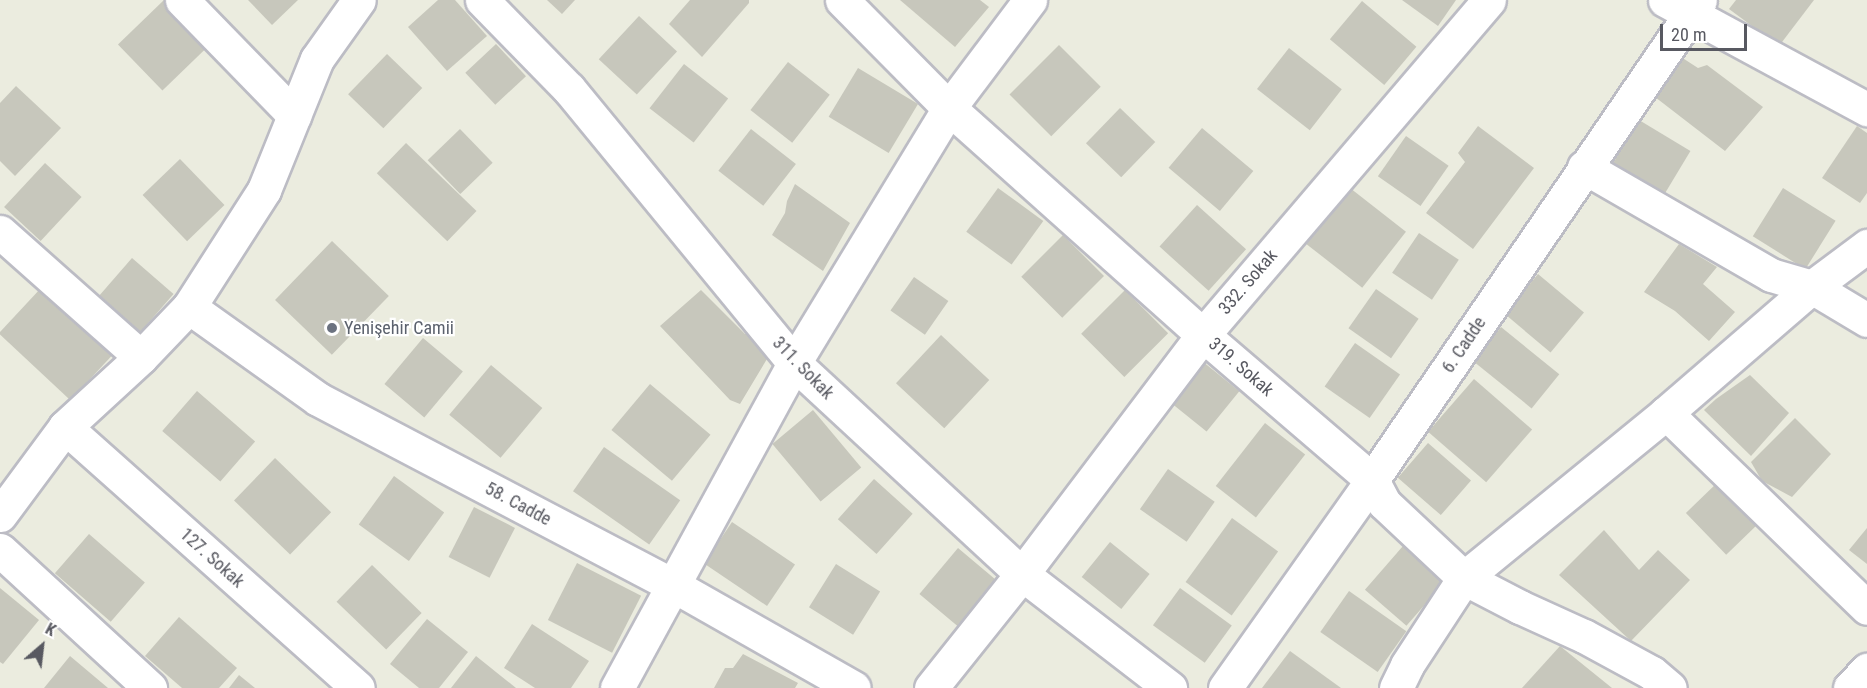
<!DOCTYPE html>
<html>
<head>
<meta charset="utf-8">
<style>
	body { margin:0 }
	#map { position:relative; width:1867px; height:688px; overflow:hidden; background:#ebecdf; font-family:"Roboto Condensed",sans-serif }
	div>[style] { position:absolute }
	.building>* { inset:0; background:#c7c7bc; transform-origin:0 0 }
	.roads { filter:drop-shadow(2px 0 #bcbcc4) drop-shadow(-2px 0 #bcbcc4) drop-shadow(0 2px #bcbcc4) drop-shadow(0 -2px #bcbcc4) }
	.street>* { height:33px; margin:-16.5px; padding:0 16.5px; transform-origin:16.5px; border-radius:16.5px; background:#fff }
	.secondary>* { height:33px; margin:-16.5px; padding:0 16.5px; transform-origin:16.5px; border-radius:16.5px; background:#fff }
	.dots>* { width:16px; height:16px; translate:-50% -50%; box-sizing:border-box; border:3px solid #fff; border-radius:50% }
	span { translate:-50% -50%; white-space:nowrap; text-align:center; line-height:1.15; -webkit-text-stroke:4.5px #fff; paint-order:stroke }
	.street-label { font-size:18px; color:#585961 }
	.worship-label { font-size:18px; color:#5b616d }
	.left { translate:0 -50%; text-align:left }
	.north { position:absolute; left:12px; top:616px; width:60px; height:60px; -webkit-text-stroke:4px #fff; paint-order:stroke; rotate:28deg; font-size:16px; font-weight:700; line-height:24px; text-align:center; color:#585961 }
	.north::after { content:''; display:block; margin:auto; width:21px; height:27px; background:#585961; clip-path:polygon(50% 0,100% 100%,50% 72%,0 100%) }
	.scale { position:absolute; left:1660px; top:24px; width:87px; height:27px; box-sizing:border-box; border:3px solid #585961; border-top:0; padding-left:8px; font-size:18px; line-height:21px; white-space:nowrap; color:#585961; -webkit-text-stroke:4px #fff; paint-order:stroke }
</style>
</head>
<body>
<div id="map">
	<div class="building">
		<div style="left:164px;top:0;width:64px;height:64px;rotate:46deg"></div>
		<div style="clip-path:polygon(248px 0,298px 0,272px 25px)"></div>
		<div style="clip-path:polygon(438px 0,455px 0,487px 36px,447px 71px,408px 27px)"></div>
		<div style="clip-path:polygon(547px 0,575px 0,562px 14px)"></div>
		<div style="clip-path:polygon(690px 0,749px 0,749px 3px,702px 57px,669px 24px)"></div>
		<div style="clip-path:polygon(900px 0,980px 0,989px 7px,955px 47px)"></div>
		<div style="clip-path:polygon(1402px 0,1456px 0,1438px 26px)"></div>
		<div style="clip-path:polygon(1736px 0,1814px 0,1779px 46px,1729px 9px)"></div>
		<div style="left:1362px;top:1px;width:71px;height:50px;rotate:40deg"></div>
		<div style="left:639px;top:16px;width:52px;height:59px;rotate:43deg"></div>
		<div style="left:496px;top:44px;width:44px;height:42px;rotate:47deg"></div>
		<div style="left:1059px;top:45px;width:59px;height:70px;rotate:45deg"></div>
		<div style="left:1289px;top:48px;width:67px;height:52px;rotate:38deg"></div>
		<div style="left:387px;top:54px;width:49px;height:56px;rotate:44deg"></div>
		<div style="clip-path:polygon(1681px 57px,1698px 68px,1707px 65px,1763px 107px,1725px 151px,1655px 97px)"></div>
		<div style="left:788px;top:62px;width:53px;height:61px;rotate:38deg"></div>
		<div style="left:684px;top:64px;width:56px;height:56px;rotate:38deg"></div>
		<div style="left:858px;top:68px;width:70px;height:57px;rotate:31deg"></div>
		<div style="clip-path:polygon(16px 86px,61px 128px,15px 176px,0 161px,0 103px)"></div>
		<div style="left:1120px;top:108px;width:49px;height:49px;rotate:44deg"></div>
		<div style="left:1639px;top:120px;width:60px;height:52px;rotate:31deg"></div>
		<div style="clip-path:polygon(1478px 126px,1534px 168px,1473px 249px,1426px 213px,1465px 162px,1458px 153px)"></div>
		<div style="clip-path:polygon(1857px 126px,1867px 133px,1867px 193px,1860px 203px,1822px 178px)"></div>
		<div style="left:1202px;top:128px;width:67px;height:52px;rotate:40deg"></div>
		<div style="left:460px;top:129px;width:47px;height:45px;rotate:46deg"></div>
		<div style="left:751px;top:129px;width:57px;height:53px;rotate:38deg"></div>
		<div style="left:1406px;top:136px;width:52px;height:49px;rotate:35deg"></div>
		<div style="left:406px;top:143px;width:98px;height:42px;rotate:44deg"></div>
		<div style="left:180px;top:159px;width:64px;height:52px;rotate:46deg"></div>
		<div style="left:45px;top:163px;width:50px;height:60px;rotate:43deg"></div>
		<div style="clip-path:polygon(795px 184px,850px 223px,823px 271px,772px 235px,785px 213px,787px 201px)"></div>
		<div style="left:998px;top:188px;width:56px;height:54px;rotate:36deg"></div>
		<div style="left:1350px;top:188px;width:71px;height:71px;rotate:38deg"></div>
		<div style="left:1783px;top:188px;width:62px;height:57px;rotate:32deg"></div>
		<div style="left:1197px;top:205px;width:66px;height:56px;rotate:42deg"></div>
		<div style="left:1419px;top:233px;width:48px;height:48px;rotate:34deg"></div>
		<div style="left:1063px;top:235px;width:58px;height:59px;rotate:45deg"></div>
		<div style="left:332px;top:241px;width:79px;height:82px;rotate:44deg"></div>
		<div style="clip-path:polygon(1679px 244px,1717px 267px,1703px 284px,1735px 312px,1709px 341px,1675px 311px,1644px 292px)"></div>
		<div style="left:132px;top:258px;width:55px;height:53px;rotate:41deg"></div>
		<div style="left:1538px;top:274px;width:60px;height:52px;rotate:40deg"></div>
		<div style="left:914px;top:277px;width:42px;height:41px;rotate:35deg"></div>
		<div style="left:41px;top:288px;width:98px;height:62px;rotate:43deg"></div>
		<div style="left:1376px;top:289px;width:52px;height:48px;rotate:35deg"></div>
		<div style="clip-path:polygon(701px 290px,745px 334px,754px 334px,770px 354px,740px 404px,730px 400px,660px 326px)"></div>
		<div style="left:1125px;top:290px;width:61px;height:62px;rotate:45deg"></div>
		<div style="left:1501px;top:327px;width:75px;height:44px;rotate:39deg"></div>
		<div style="left:941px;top:335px;width:66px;height:66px;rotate:43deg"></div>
		<div style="left:423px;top:338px;width:52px;height:60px;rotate:40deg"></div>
		<div style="left:1355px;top:343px;width:55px;height:53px;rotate:35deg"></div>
		<div style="left:1202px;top:361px;width:48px;height:52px;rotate:39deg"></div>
		<div style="left:491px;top:365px;width:67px;height:65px;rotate:40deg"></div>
		<div style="clip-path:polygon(1750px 375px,1789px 413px,1751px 456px,1704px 410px,1716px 399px)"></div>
		<div style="left:1474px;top:379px;width:77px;height:70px;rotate:41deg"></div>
		<div style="left:650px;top:384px;width:79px;height:60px;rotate:40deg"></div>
		<div style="left:197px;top:391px;width:77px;height:53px;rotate:41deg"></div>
		<div style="left:813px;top:410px;width:75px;height:53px;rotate:50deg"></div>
		<div style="clip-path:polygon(1795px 418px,1831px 454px,1792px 497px,1762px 481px,1751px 462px)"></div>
		<div style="left:1265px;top:423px;width:51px;height:80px;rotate:38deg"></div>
		<div style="left:1428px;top:443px;width:57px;height:46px;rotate:41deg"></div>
		<div style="left:604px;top:447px;width:93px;height:54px;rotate:35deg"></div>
		<div style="left:275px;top:458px;width:78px;height:59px;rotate:44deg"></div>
		<div style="left:1168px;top:469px;width:57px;height:49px;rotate:35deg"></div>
		<div style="left:394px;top:476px;width:62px;height:60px;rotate:36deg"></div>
		<div style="left:874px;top:479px;width:52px;height:54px;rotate:42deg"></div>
		<div style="left:1719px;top:481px;width:58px;height:46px;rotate:46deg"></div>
		<div style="left:474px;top:507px;width:46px;height:56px;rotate:27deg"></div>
		<div style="left:1232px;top:518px;width:57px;height:79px;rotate:36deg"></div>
		<div style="left:732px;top:522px;width:76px;height:50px;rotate:34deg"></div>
		<div style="clip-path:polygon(1867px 528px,1867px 564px,1849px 550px)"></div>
		<div style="clip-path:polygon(1604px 530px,1639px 570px,1658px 550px,1690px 580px,1631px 641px,1559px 575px)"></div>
		<div style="left:89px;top:534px;width:74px;height:52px;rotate:41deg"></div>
		<div style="left:1110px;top:542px;width:51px;height:45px;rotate:39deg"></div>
		<div style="left:1403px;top:546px;width:55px;height:58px;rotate:41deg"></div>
		<div style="left:958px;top:548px;width:52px;height:60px;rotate:40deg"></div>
		<div style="left:577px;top:563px;width:72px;height:64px;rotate:27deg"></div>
		<div style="left:836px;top:564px;width:52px;height:51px;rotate:32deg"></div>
		<div style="left:372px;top:565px;width:69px;height:51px;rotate:44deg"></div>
		<div style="clip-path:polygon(0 588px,39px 620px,3px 664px,0 662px)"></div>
		<div style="left:1180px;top:588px;width:64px;height:46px;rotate:36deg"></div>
		<div style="left:1349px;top:591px;width:70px;height:50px;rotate:35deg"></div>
		<div style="clip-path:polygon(179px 617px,237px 668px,219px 688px,182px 688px,145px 656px)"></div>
		<div style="clip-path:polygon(427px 619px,468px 652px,439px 688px,419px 688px,390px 664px)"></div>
		<div style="clip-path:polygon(532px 624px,589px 661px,571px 688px,535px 688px,504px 668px)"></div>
		<div style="clip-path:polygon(1560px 646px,1612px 688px,1522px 688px)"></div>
		<div style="clip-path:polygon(1290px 651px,1341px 688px,1262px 688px)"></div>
		<div style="clip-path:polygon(743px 654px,798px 683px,795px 688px,714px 688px,725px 668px,733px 668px)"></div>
		<div style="clip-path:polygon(70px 656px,108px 688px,44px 688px)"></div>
		<div style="clip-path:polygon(476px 656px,516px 688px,451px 688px)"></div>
		<div style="clip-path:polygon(239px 675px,255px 688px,229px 688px)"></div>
	</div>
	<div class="roads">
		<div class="street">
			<div style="left:182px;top:0;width:161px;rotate:45.8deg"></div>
			<div style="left:482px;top:0;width:124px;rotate:45.7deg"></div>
			<div style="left:569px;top:89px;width:355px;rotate:50.6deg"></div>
			<div style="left:794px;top:363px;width:311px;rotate:42.8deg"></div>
			<div style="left:1022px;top:574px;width:187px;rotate:37.6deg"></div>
			<div style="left:842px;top:0;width:152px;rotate:45.3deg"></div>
			<div style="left:949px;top:108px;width:341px;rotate:41.8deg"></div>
			<div style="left:1203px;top:335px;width:223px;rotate:40.6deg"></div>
			<div style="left:1372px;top:480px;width:26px;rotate:62deg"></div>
			<div style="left:1384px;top:503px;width:110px;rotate:43.2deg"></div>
			<div style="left:1464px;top:578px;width:63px;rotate:27.4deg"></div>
			<div style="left:1520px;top:607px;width:70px;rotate:24.4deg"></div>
			<div style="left:1584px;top:636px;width:77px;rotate:28.6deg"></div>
			<div style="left:1652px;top:673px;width:23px;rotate:40deg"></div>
			<div style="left:1665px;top:0;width:230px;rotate:28.4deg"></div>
			<div style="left:1584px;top:167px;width:216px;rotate:30deg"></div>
			<div style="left:1771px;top:275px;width:43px;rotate:16.3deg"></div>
			<div style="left:1812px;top:287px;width:64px;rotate:31deg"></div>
			<div style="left:0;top:232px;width:188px;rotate:41.6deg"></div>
			<div style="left:1666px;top:413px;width:280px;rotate:44.1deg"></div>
			<div style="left:65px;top:427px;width:392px;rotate:41.7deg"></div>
			<div style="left:0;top:515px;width:109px;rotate:-53.5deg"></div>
			<div style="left:65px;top:427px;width:103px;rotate:-42.6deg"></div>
			<div style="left:141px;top:357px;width:69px;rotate:-46.2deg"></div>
			<div style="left:189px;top:307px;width:139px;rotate:-57.3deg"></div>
			<div style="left:264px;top:190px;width:141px;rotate:-68deg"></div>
			<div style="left:317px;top:59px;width:72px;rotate:-54.6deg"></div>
			<div style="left:0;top:550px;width:204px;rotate:42.6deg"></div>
			<div style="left:617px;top:688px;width:370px;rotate:-61.4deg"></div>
			<div style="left:794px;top:363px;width:298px;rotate:-58.7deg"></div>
			<div style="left:949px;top:108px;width:135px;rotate:-53.1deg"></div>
			<div style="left:931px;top:688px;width:146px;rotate:-51.4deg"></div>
			<div style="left:1022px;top:574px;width:300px;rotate:-52.9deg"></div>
			<div style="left:1203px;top:335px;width:440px;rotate:-49.5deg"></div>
			<div style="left:1396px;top:688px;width:25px;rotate:-64deg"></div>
			<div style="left:1407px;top:665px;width:104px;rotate:-56.8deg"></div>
			<div style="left:1464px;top:578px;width:261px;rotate:-39.2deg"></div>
			<div style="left:1666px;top:413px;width:193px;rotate:-40.8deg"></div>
			<div style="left:1812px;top:287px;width:69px;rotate:-36.7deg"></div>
			<div style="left:1850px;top:688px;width:25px;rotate:-47deg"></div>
		</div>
		<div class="secondary">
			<div style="left:189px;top:307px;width:158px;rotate:35.5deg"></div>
			<div style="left:318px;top:399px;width:399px;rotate:27.7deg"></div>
			<div style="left:671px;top:584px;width:210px;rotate:29.6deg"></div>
			<div style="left:1225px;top:688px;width:255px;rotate:-54.7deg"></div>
			<div style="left:1372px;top:480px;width:581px;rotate:-55.65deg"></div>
		</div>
	</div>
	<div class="dots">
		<div style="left:332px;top:328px;background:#6b7280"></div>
	</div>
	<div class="street-label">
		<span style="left:1248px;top:282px;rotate:-49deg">332. Sokak</span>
		<span style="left:1464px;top:345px;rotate:-56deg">6. Cadde</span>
		<span style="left:1241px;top:367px;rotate:41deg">319. Sokak</span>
		<span style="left:803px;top:368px;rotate:46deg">311. Sokak</span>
		<span style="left:518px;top:504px;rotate:28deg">58. Cadde</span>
		<span style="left:212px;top:558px;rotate:42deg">127. Sokak</span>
	</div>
	<div class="worship-label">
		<span class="left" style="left:344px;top:328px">Yenişehir Camii</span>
	</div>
	<div class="north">K</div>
	<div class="scale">20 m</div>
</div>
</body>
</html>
